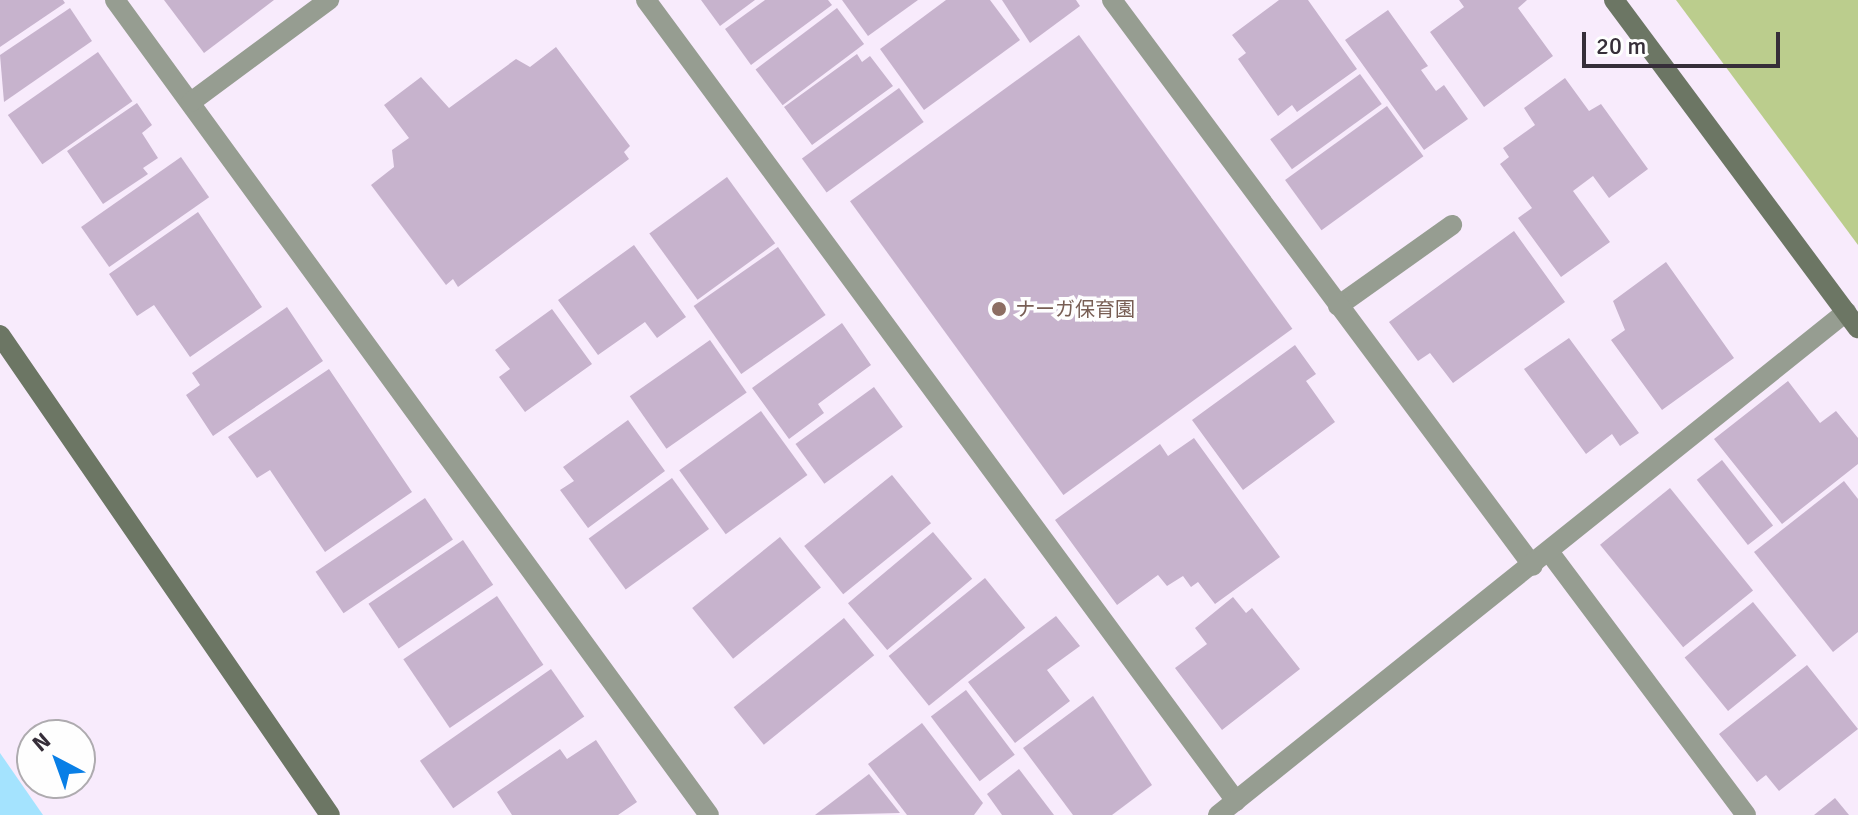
<!DOCTYPE html>
<html>
<head>
<meta charset="utf-8">
<style>
	body { margin:0 }
	#map { position:relative; width:1858px; height:815px; overflow:hidden; background:#f8ebfc; font-family:Signika,"Noto Sans JP",sans-serif }
	div>[style] { position:absolute }
	.green>* { inset:0; background:#bbcd8d }
	.water>* { inset:0; background:#a4e3fe }
	.building>* { inset:0; background:#c7b3cd; transform-origin:0 0 }
	.lane>* { height:20px; margin:-10px; padding:0 10px; transform-origin:10px; border-radius:10px; background:#969d91 }
	.street>* { height:20px; margin:-10px; padding:0 10px; transform-origin:10px; border-radius:10px; background:#969d91 }
	.secondary>* { height:20px; margin:-10px; padding:0 10px; transform-origin:10px; border-radius:10px; background:#6c7664 }
	.dots>* { width:22px; height:22px; translate:-50% -50%; box-sizing:border-box; border:4px solid #fefefe; border-radius:50% }
	span { translate:-50% -50%; white-space:nowrap; text-align:center; line-height:1.15; -webkit-text-stroke:7px #fefefe; paint-order:stroke }
	.education-label { font-size:20px; color:#785e54 }
	.left { translate:0 -50%; text-align:left }
	.north { position:absolute; left:16px; top:719px; width:80px; height:80px; box-sizing:border-box; background:#fefefe; border:2px solid #aeabaf; border-radius:50%; rotate:319deg; font-size:22px; font-weight:700; line-height:32px; text-align:center; color:#362e39 }
	.north::after { content:''; display:block; margin:auto; width:28px; height:36px; background:#097fe6; clip-path:polygon(50% 0,100% 100%,50% 72%,0 100%) }
	.scale { position:absolute; left:1582px; top:32px; width:198px; height:36px; box-sizing:border-box; border:4px solid #362e39; border-top:0; padding-left:10px; font-size:24px; line-height:28px; white-space:nowrap; color:#362e39; -webkit-text-stroke:6px #fefefe; paint-order:stroke }
</style>
</head>
<body>
<div id="map">
	<div class="green">
		<div style="clip-path:polygon(1676px 0,1858px 0,1858px 245px)"></div>
	</div>
	<div class="water">
		<div style="clip-path:polygon(0 753px,43px 815px,0 815px)"></div>
	</div>
	<div class="building">
		<div style="clip-path:polygon(0 0,63px 0,65px 3px,0 47px)"></div>
		<div style="clip-path:polygon(164px 0,274px 0,204px 53px)"></div>
		<div style="clip-path:polygon(701px 0,755px 0,720px 26px)"></div>
		<div style="clip-path:polygon(765px 0,828px 0,832px 5px,751px 65px,725px 29px)"></div>
		<div style="clip-path:polygon(842px 0,918px 0,868px 36px)"></div>
		<div style="clip-path:polygon(946px 0,990px 0,1020px 40px,924px 110px,880px 49px)"></div>
		<div style="clip-path:polygon(1002px 0,1076px 0,1080px 6px,1030px 43px)"></div>
		<div style="clip-path:polygon(1279px 0,1308px 0,1357px 69px,1297px 112px,1292px 105px,1278px 116px,1238px 59px,1246px 53px,1232px 35px)"></div>
		<div style="clip-path:polygon(1459px 0,1527px 0,1518px 8px,1553px 56px,1484px 107px,1430px 32px,1464px 7px)"></div>
		<div style="clip-path:polygon(70px 8px,92px 41px,4px 102px,0 55px)"></div>
		<div style="left:837px;top:8px;width:45px;height:102px;rotate:53deg"></div>
		<div style="clip-path:polygon(1388px 10px,1428px 66px,1421px 70px,1436px 91px,1444px 85px,1468px 119px,1424px 150px,1345px 40px)"></div>
		<div style="left:1079px;top:35px;width:363px;height:283px;rotate:54deg"></div>
		<div style="clip-path:polygon(556px 47px,630px 146px,624px 152px,629px 159px,458px 287px,453px 279px,446px 285px,371px 185px,394px 167px,392px 150px,409px 138px,384px 105px,421px 77px,449px 108px,516px 59px,530px 67px)"></div>
		<div style="left:98px;top:52px;width:60px;height:110px;rotate:55deg"></div>
		<div style="clip-path:polygon(857px 54px,862px 62px,870px 56px,893px 86px,812px 145px,784px 107px)"></div>
		<div style="left:1360px;top:74px;width:37px;height:111px;rotate:54deg"></div>
		<div style="clip-path:polygon(1565px 78px,1589px 111px,1601px 104px,1648px 169px,1609px 198px,1593px 176px,1573px 191px,1610px 242px,1561px 277px,1518px 218px,1532px 208px,1500px 164px,1509px 157px,1503px 148px,1535px 125px,1524px 108px)"></div>
		<div style="left:899px;top:88px;width:42px;height:120px;rotate:54deg"></div>
		<div style="clip-path:polygon(137px 103px,152px 125px,142px 133px,158px 158px,143px 168px,148px 174px,103px 204px,67px 151px)"></div>
		<div style="left:1387px;top:106px;width:62px;height:126px;rotate:54deg"></div>
		<div style="left:181px;top:157px;width:49px;height:122px;rotate:55deg"></div>
		<div style="left:727px;top:177px;width:82px;height:96px;rotate:54deg"></div>
		<div style="clip-path:polygon(198px 212px,262px 307px,190px 357px,154px 305px,137px 316px,109px 274px)"></div>
		<div style="clip-path:polygon(1514px 231px,1565px 302px,1453px 383px,1430px 353px,1418px 361px,1389px 322px)"></div>
		<div style="clip-path:polygon(634px 245px,686px 317px,657px 338px,645px 322px,598px 355px,558px 300px)"></div>
		<div style="left:778px;top:247px;width:83px;height:103px;rotate:55deg"></div>
		<div style="clip-path:polygon(1666px 262px,1734px 358px,1662px 410px,1611px 340px,1625px 330px,1613px 301px)"></div>
		<div style="clip-path:polygon(287px 307px,323px 361px,213px 436px,186px 395px,200px 385px,192px 373px)"></div>
		<div style="clip-path:polygon(552px 309px,592px 364px,525px 412px,499px 377px,510px 369px,495px 350px)"></div>
		<div style="clip-path:polygon(842px 323px,871px 365px,818px 404px,824px 413px,789px 439px,752px 388px)"></div>
		<div style="clip-path:polygon(1569px 338px,1639px 433px,1620px 446px,1612px 434px,1586px 454px,1524px 369px)"></div>
		<div style="left:710px;top:340px;width:64px;height:98px;rotate:55deg"></div>
		<div style="clip-path:polygon(1295px 345px,1316px 374px,1306px 381px,1335px 422px,1243px 490px,1192px 420px)"></div>
		<div style="clip-path:polygon(329px 369px,412px 492px,325px 552px,270px 470px,257px 478px,228px 437px)"></div>
		<div style="clip-path:polygon(1788px 381px,1820px 423px,1836px 411px,1858px 438px,1858px 464px,1782px 524px,1714px 439px)"></div>
		<div style="left:874px;top:387px;width:49px;height:97px;rotate:54deg"></div>
		<div style="left:761px;top:411px;width:79px;height:101px;rotate:54deg"></div>
		<div style="clip-path:polygon(628px 420px,665px 471px,588px 528px,560px 490px,574px 481px,563px 467px)"></div>
		<div style="clip-path:polygon(1194px 438px,1280px 557px,1215px 604px,1198px 582px,1191px 587px,1183px 576px,1167px 586px,1158px 575px,1117px 605px,1055px 520px,1160px 444px,1168px 456px)"></div>
		<div style="left:1722px;top:460px;width:83px;height:32px;rotate:52deg"></div>
		<div style="left:892px;top:475px;width:62px;height:113px;rotate:51deg"></div>
		<div style="left:672px;top:478px;width:63px;height:103px;rotate:54deg"></div>
		<div style="clip-path:polygon(1844px 481px,1858px 499px,1858px 632px,1833px 652px,1754px 552px)"></div>
		<div style="left:1670px;top:488px;width:132px;height:90px;rotate:51deg"></div>
		<div style="left:425px;top:498px;width:50px;height:132px;rotate:56deg"></div>
		<div style="left:933px;top:532px;width:61px;height:111px;rotate:50deg"></div>
		<div style="left:780px;top:537px;width:65px;height:113px;rotate:51deg"></div>
		<div style="left:463px;top:540px;width:54px;height:114px;rotate:56deg"></div>
		<div style="left:985px;top:578px;width:64px;height:124px;rotate:51deg"></div>
		<div style="left:497px;top:596px;width:83px;height:113px;rotate:56deg"></div>
		<div style="clip-path:polygon(1233px 597px,1246px 613px,1252px 608px,1300px 669px,1222px 730px,1175px 668px,1207px 644px,1195px 628px)"></div>
		<div style="left:1753px;top:602px;width:69px;height:88px;rotate:51deg"></div>
		<div style="clip-path:polygon(1056px 616px,1080px 646px,1047px 670px,1070px 701px,1015px 743px,968px 682px)"></div>
		<div style="left:844px;top:618px;width:48px;height:142px;rotate:51deg"></div>
		<div style="clip-path:polygon(1807px 665px,1858px 729px,1779px 791px,1766px 775px,1757px 782px,1719px 734px)"></div>
		<div style="left:551px;top:669px;width:58px;height:160px;rotate:55deg"></div>
		<div style="left:966px;top:690px;width:81px;height:44px;rotate:53deg"></div>
		<div style="clip-path:polygon(1093px 696px,1152px 785px,1112px 815px,1073px 815px,1023px 748px)"></div>
		<div style="clip-path:polygon(922px 723px,983px 803px,974px 815px,907px 815px,868px 764px)"></div>
		<div style="clip-path:polygon(596px 740px,637px 802px,618px 815px,512px 815px,497px 792px,560px 749px,567px 759px)"></div>
		<div style="clip-path:polygon(1019px 769px,1054px 815px,1002px 815px,987px 794px)"></div>
		<div style="clip-path:polygon(869px 774px,900px 813px,815px 815px)"></div>
		<div style="clip-path:polygon(1835px 798px,1849px 815px,1814px 815px)"></div>
	</div>
	<div class="lane">
		<div style="left:1338px;top:306px;width:140px;rotate:-35.4deg"></div>
	</div>
	<div class="street">
		<div style="left:115px;top:0;width:1008px;rotate:53.91deg"></div>
		<div style="left:646px;top:0;width:995px;rotate:53.63deg"></div>
		<div style="left:1112px;top:0;width:705px;rotate:53.36deg"></div>
		<div style="left:191px;top:102px;width:172px;rotate:-36.5deg"></div>
		<div style="left:1550px;top:553px;width:327px;rotate:53.2deg"></div>
		<div style="left:1218px;top:815px;width:805px;rotate:-38.69deg"></div>
	</div>
	<div class="secondary">
		<div style="left:1614px;top:0;width:409px;rotate:53.4deg"></div>
		<div style="left:0;top:335px;width:582px;rotate:55.49deg"></div>
	</div>
	<div class="dots">
		<div style="left:999px;top:309px;background:#8d6e63"></div>
	</div>
	<div class="education-label">
		<span class="left" style="left:1015px;top:309px">ナーガ保育園</span>
	</div>
	<div class="north">N</div>
	<div class="scale">20 m</div>
</div>
</body>
</html>
